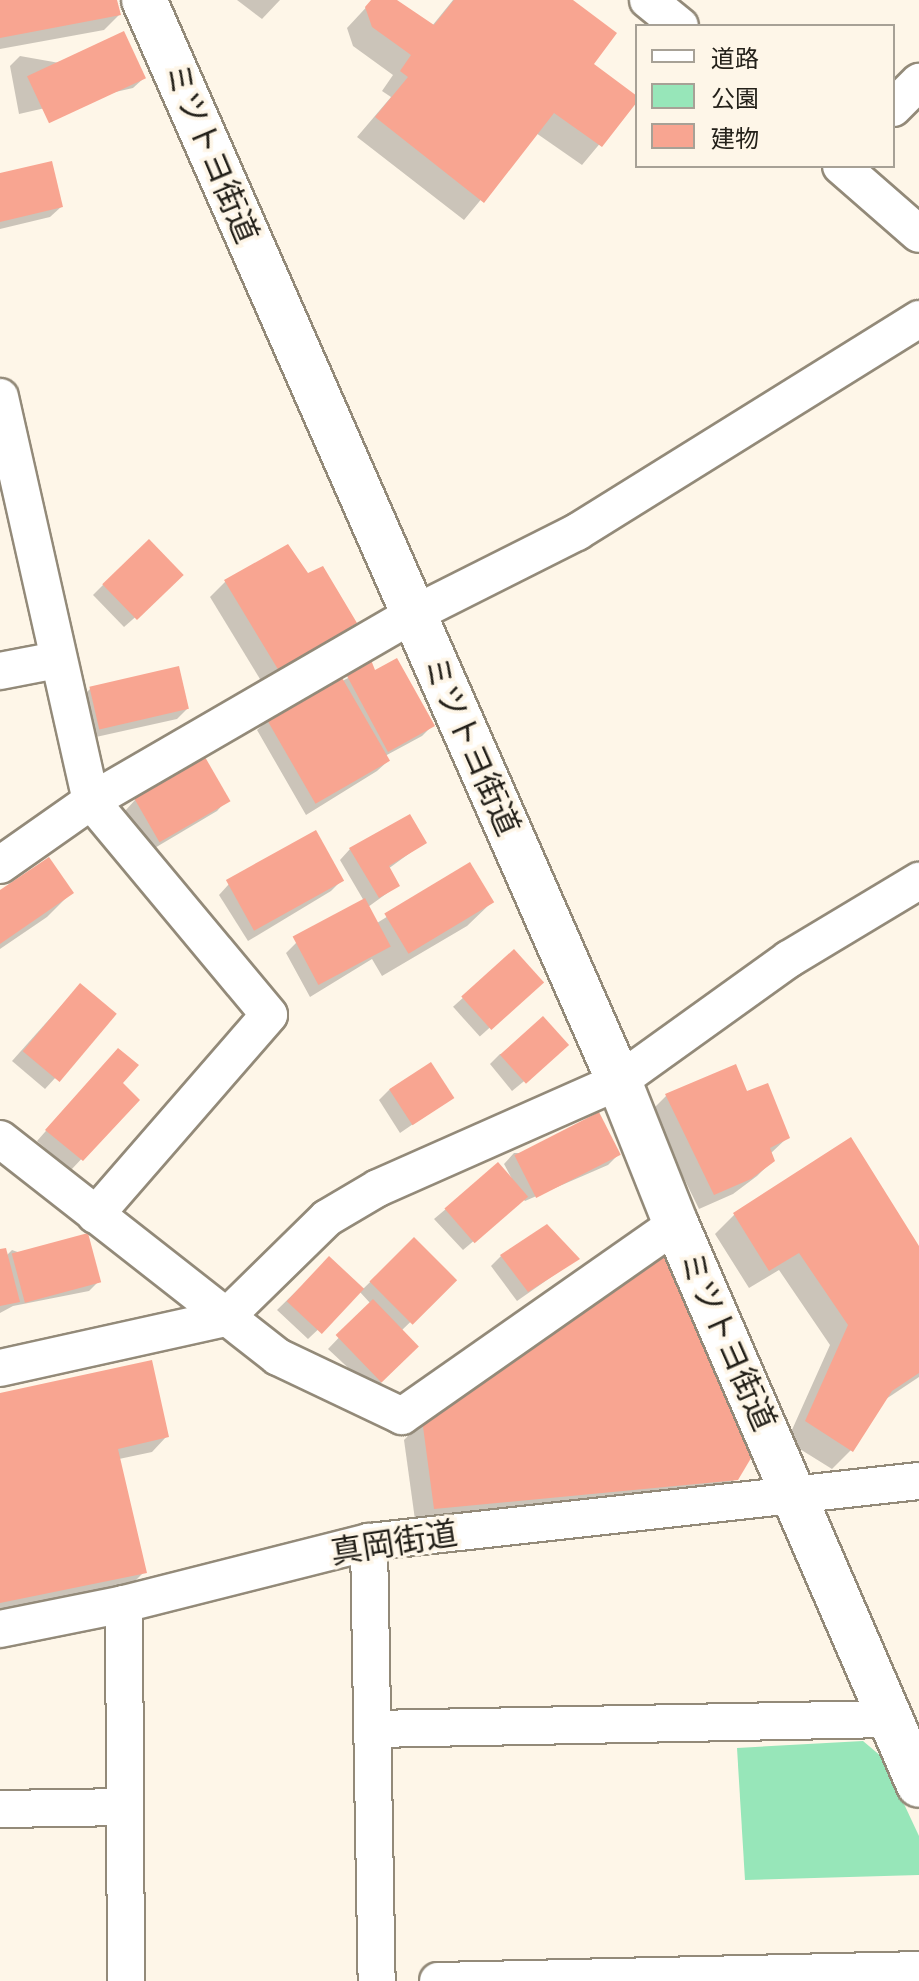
<!DOCTYPE html>
<html>
<head>
<meta charset="utf-8">
<style>
	body { margin:0 }
	#map { position:relative; width:919px; height:1981px; overflow:hidden; background:#fef6e8; font-family:"Zilla Slab","Noto Sans JP",serif }
	div>[style] { position:absolute }
	.green>* { inset:0; background:#97e6b9 }
	.shadow>* { inset:0; background:#0003; transform-origin:0 0 }
	.building>* { inset:0; background:#f8a591; transform-origin:0 0 }
	.roads { filter:drop-shadow(2px 0 #938a79) drop-shadow(-2px 0 #938a79) drop-shadow(0 2px #938a79) drop-shadow(0 -2px #938a79) }
	.minor>* { height:36px; margin:-18px; padding:0 18px; transform-origin:18px; border-radius:18px; background:#fff }
	.tertiary>* { height:44px; margin:-22px; padding:0 22px; transform-origin:22px; border-radius:22px; background:#fff }
	span { translate:-50% -50%; white-space:nowrap; text-align:center; line-height:1.15; -webkit-text-stroke:7px #fef6e8; paint-order:stroke }
	.street-label { font-size:32px; color:#24211a }
	.legend { position:absolute; left:635px; top:24px; width:260px; height:144px; box-sizing:border-box; background:#fef6e8; border:2px solid #a7a196; margin:0; padding:10px 14px; list-style:none; font-size:24px; color:#24211a }
	.legend li { display:flex; align-items:center; gap:16px; height:40px }
	.legend b { width:40px; border:2px solid #a7a196 }
</style>
</head>
<body>
<div id="map">
	<div class="green">
		<div style="clip-path:polygon(863px 1741px,882px 1757px,919px 1836px,919px 1875px,745px 1880px,737px 1748px)"></div>
	</div>
	<div class="shadow">
		<div style="clip-path:polygon(0 0,115px 0,119px 15px,104px 30px,0 49px)"></div>
		<div style="clip-path:polygon(237px 0,280px 0,262px 19px)"></div>
		<div style="clip-path:polygon(373px 0,393px 0,432px 26px,453px 0,570px 0,592px 64px,637px 99px,582px 165px,536px 133px,464px 220px,357px 137px,391px 97px,382px 91px,393px 75px,353px 46px,347px 28px)"></div>
		<div style="clip-path:polygon(20px 56px,144px 78px,133px 88px,19px 114px,10px 66px)"></div>
		<div style="clip-path:polygon(0 175px,61px 207px,50px 217px,0 229px)"></div>
		<div style="clip-path:polygon(307px 576px,354px 623px,339px 638px,263px 684px,210px 597px,225px 582px)"></div>
		<div style="clip-path:polygon(103px 585px,171px 586px,124px 627px,93px 595px)"></div>
		<div style="clip-path:polygon(374px 672px,433px 725px,422px 736px,385px 756px,388px 761px,377px 771px,306px 815px,257px 730px,268px 720px,348px 678px)"></div>
		<div style="clip-path:polygon(90px 689px,187px 709px,177px 719px,87px 739px,80px 699px)"></div>
		<div style="clip-path:polygon(135px 800px,227px 800px,217px 811px,148px 852px,125px 811px)"></div>
		<div style="clip-path:polygon(425px 842px,388px 869px,397px 886px,368px 907px,377px 923px,470px 865px,492px 902px,467px 926px,382px 976px,372px 959px,310px 997px,286px 953px,296px 943px,364px 901px,340px 860px,350px 849px)"></div>
		<div style="clip-path:polygon(341px 881px,331px 891px,248px 941px,219px 895px,229px 884px)"></div>
		<div style="clip-path:polygon(0 892px,71px 893px,47px 917px,0 949px)"></div>
		<div style="left:514px;top:952px;width:40px;height:82px;rotate:48deg"></div>
		<div style="clip-path:polygon(70px 996px,114px 1014px,45px 1089px,12px 1061px)"></div>
		<div style="clip-path:polygon(500px 1054px,556px 1055px,512px 1091px,490px 1064px)"></div>
		<div style="clip-path:polygon(108px 1061px,120px 1083px,137px 1100px,71px 1170px,37px 1141px)"></div>
		<div style="clip-path:polygon(389px 1090px,451px 1098px,400px 1133px,379px 1100px)"></div>
		<div style="clip-path:polygon(746px 1093px,788px 1137px,770px 1154px,773px 1160px,757px 1176px,733px 1194px,699px 1209px,651px 1111px,666px 1096px)"></div>
		<div style="clip-path:polygon(851px 1140px,919px 1249px,919px 1377px,883px 1401px,851px 1450px,832px 1469px,787px 1441px,830px 1345px,779px 1270px,749px 1288px,715px 1234px,734px 1215px)"></div>
		<div style="clip-path:polygon(514px 1153px,619px 1154px,608px 1165px,525px 1201px,523px 1199px,463px 1250px,434px 1219px,498px 1165px,512px 1179px,504px 1164px)"></div>
		<div style="clip-path:polygon(414px 1239px,454px 1280px,401px 1331px,416px 1347px,373px 1391px,328px 1349px,371px 1304px,359px 1291px,308px 1339px,277px 1310px,329px 1259px,362px 1290px)"></div>
		<div style="clip-path:polygon(12px 1250px,99px 1281px,89px 1291px,13px 1306px,0 1313px,0 1251px,6px 1256px)"></div>
		<div style="clip-path:polygon(501px 1256px,577px 1259px,517px 1301px,491px 1266px)"></div>
		<div style="clip-path:polygon(0 1395px,167px 1436px,152px 1452px,119px 1459px,144px 1572px,129px 1587px,0 1614px)"></div>
		<div style="clip-path:polygon(423px 1421px,736px 1478px,716px 1498px,416px 1527px,404px 1440px)"></div>
	</div>
	<div class="building">
		<div style="clip-path:polygon(0 0,117px 0,121px 15px,0 38px)"></div>
		<div style="clip-path:polygon(371px 0,397px 0,434px 25px,454px 0,573px 0,617px 33px,594px 64px,637px 96px,637px 102px,602px 147px,554px 113px,484px 203px,375px 117px,408px 77px,400px 71px,411px 55px,372px 27px,365px 7px)"></div>
		<div style="left:124px;top:31px;width:52px;height:107px;rotate:65deg"></div>
		<div style="clip-path:polygon(52px 161px,63px 207px,0 222px,0 173px)"></div>
		<div style="left:149px;top:539px;width:50px;height:65px;rotate:46deg"></div>
		<div style="clip-path:polygon(288px 544px,308px 573px,323px 566px,357px 623px,279px 671px,224px 580px)"></div>
		<div style="clip-path:polygon(397px 658px,435px 726px,388px 752px,347px 676px,371px 660px,375px 670px)"></div>
		<div style="left:179px;top:666px;width:44px;height:92px;rotate:77deg"></div>
		<div style="left:341px;top:676px;width:98px;height:86px;rotate:60deg"></div>
		<div style="left:205px;top:757px;width:51px;height:82px;rotate:60deg"></div>
		<div style="clip-path:polygon(410px 814px,427px 843px,389px 866px,400px 886px,379px 898px,349px 848px)"></div>
		<div style="left:316px;top:830px;width:58px;height:103px;rotate:61deg"></div>
		<div style="clip-path:polygon(49px 857px,74px 893px,0 944px,0 890px)"></div>
		<div style="left:470px;top:862px;width:47px;height:100px;rotate:59deg"></div>
		<div style="left:365px;top:898px;width:55px;height:82px;rotate:62deg"></div>
		<div style="left:514px;top:949px;width:45px;height:71px;rotate:48deg"></div>
		<div style="left:80px;top:983px;width:48px;height:89px;rotate:40deg"></div>
		<div style="left:543px;top:1016px;width:39px;height:58px;rotate:48deg"></div>
		<div style="clip-path:polygon(118px 1048px,139px 1065px,123px 1083px,140px 1100px,83px 1161px,45px 1130px)"></div>
		<div style="left:431px;top:1062px;width:43px;height:50px;rotate:57deg"></div>
		<div style="clip-path:polygon(736px 1064px,747px 1091px,768px 1083px,790px 1138px,770px 1148px,775px 1161px,751px 1179px,714px 1195px,665px 1094px)"></div>
		<div style="left:599px;top:1112px;width:48px;height:95px;rotate:63deg"></div>
		<div style="clip-path:polygon(851px 1137px,919px 1246px,919px 1373px,892px 1391px,853px 1452px,805px 1421px,848px 1325px,799px 1253px,769px 1271px,733px 1213px)"></div>
		<div style="left:498px;top:1162px;width:46px;height:71px;rotate:49deg"></div>
		<div style="clip-path:polygon(547px 1224px,580px 1259px,528px 1292px,500px 1255px)"></div>
		<div style="left:88px;top:1233px;width:51px;height:79px;rotate:75deg"></div>
		<div style="left:414px;top:1237px;width:61px;height:63px;rotate:45deg"></div>
		<div style="clip-path:polygon(6px 1248px,20px 1302px,0 1306px,0 1249px)"></div>
		<div style="clip-path:polygon(665px 1251px,757px 1448px,738px 1480px,434px 1509px,422px 1419px)"></div>
		<div style="left:329px;top:1256px;width:48px;height:62px;rotate:43deg"></div>
		<div style="left:373px;top:1299px;width:66px;height:52px;rotate:46deg"></div>
		<div style="clip-path:polygon(152px 1360px,169px 1437px,118px 1449px,147px 1573px,0 1603px,0 1393px)"></div>
	</div>
	<div class="roads">
		<div class="minor">
			<div style="left:648px;top:0;width:41px;rotate:39.1deg"></div>
			<div style="left:893px;top:108px;width:37px;rotate:-45deg"></div>
			<div style="left:841px;top:166px;width:103px;rotate:41.1deg"></div>
			<div style="left:0;top:397px;width:414px;rotate:77.3deg"></div>
			<div style="left:91px;top:801px;width:371px;rotate:-30.1deg"></div>
			<div style="left:412px;top:615px;width:185px;rotate:-26.7deg"></div>
			<div style="left:577px;top:532px;width:403px;rotate:-31.9deg"></div>
			<div style="left:0;top:671px;width:58px;rotate:-10.9deg"></div>
			<div style="left:0;top:865px;width:111px;rotate:-35.1deg"></div>
			<div style="left:91px;top:801px;width:278px;rotate:50.2deg"></div>
			<div style="left:269px;top:1015px;width:265px;rotate:131deg"></div>
			<div style="left:0;top:1139px;width:353px;rotate:38.1deg"></div>
			<div style="left:278px;top:1357px;width:137px;rotate:25.4deg"></div>
			<div style="left:402px;top:1416px;width:335px;rotate:-35deg"></div>
			<div style="left:0;top:1368px;width:230px;rotate:-12.5deg"></div>
			<div style="left:225px;top:1318px;width:143px;rotate:-44.4deg"></div>
			<div style="left:327px;top:1218px;width:59px;rotate:-30.5deg"></div>
			<div style="left:378px;top:1188px;width:264px;rotate:-23.9deg"></div>
			<div style="left:619px;top:1081px;width:209px;rotate:-35.7deg"></div>
			<div style="left:789px;top:959px;width:152px;rotate:-31deg"></div>
			<div style="left:369px;top:1542px;width:439px;rotate:89deg"></div>
			<div style="left:124px;top:1604px;width:377px;rotate:89.7deg"></div>
			<div style="left:0;top:1629px;width:126px;rotate:-11.4deg"></div>
			<div style="left:124px;top:1604px;width:253px;rotate:-14.2deg"></div>
			<div style="left:369px;top:1542px;width:553px;rotate:-6.33deg"></div>
			<div style="left:373px;top:1729px;width:518px;rotate:-1.11deg"></div>
			<div style="left:0;top:1809px;width:125px;rotate:-0.9deg"></div>
			<div style="left:438px;top:1981px;width:481px;rotate:-1.3deg"></div>
		</div>
		<div class="tertiary">
			<div style="left:144px;top:0;width:1181px;rotate:66.28deg"></div>
			<div style="left:619px;top:1081px;width:154px;rotate:68.3deg"></div>
			<div style="left:676px;top:1224px;width:611px;rotate:66.58deg"></div>
		</div>
	</div>
	<div class="street-label">
		<span style="left:211px;top:153px;rotate:67deg">ミツトヨ街道</span>
		<span style="left:471px;top:746px;rotate:66deg">ミツトヨ街道</span>
		<span style="left:727px;top:1341px;rotate:66deg">ミツトヨ街道</span>
		<span style="left:394px;top:1543px;rotate:-9deg">真岡街道</span>
	</div>
	<ul class="legend">
	<li><b style="height:10px;background:#fff"></b>道路</li>
	<li><b style="height:22px;background:#97e6b9"></b>公園</li>
	<li><b style="height:22px;background:#f8a591"></b>建物</li>
	</ul>
</div>
</body>
</html>
